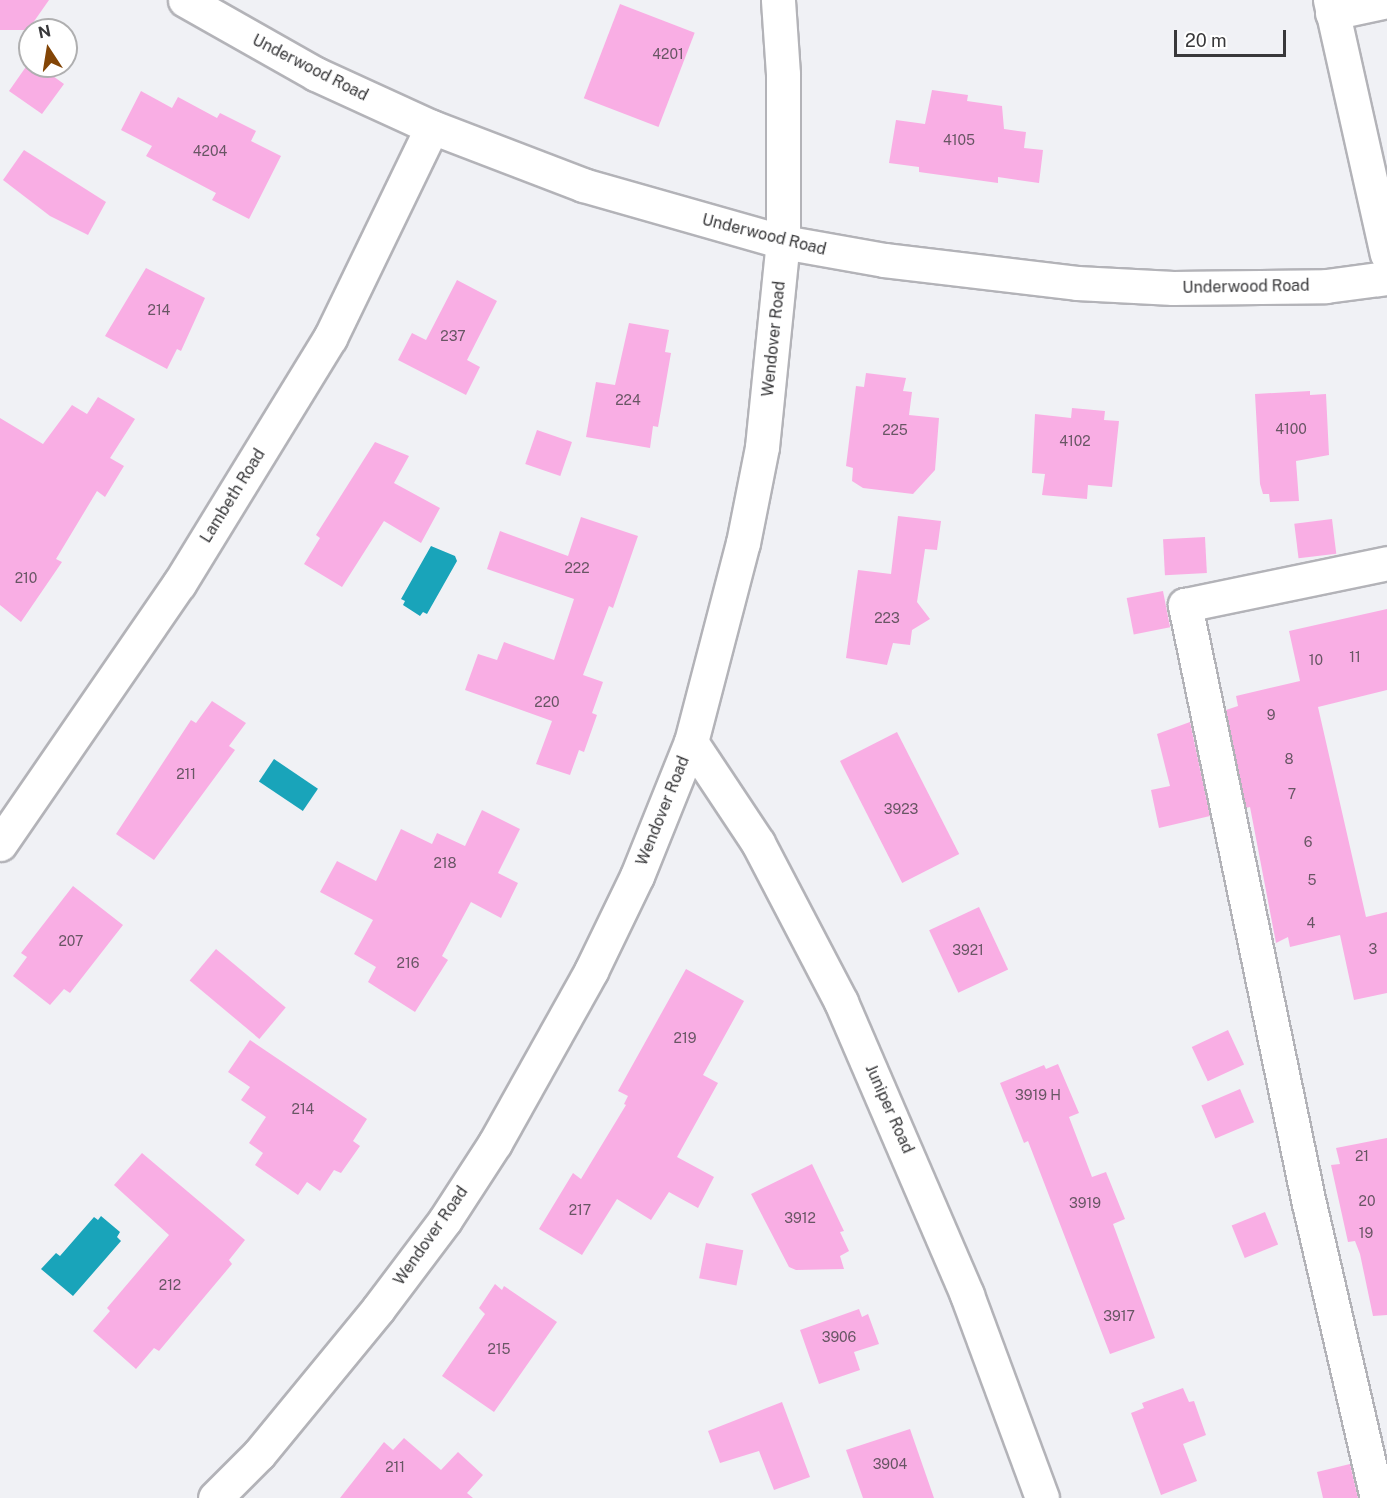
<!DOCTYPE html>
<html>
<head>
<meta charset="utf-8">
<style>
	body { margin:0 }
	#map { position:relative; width:1387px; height:1498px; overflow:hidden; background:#f0f1f5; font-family:"Public Sans",sans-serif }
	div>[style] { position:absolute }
	.water>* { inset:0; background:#19a4ba; transform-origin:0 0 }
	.building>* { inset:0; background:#f9aee4; transform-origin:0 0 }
	.roads { filter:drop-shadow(2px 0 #b3b3b8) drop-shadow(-2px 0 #b3b3b8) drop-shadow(0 2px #b3b3b8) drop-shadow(0 -2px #b3b3b8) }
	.minor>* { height:33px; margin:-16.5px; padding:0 16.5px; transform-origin:16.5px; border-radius:16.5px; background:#fff }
	.major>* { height:33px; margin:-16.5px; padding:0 16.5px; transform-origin:16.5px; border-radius:16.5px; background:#fff }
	span { translate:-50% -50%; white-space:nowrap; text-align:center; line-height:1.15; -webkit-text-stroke:4.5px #fff; paint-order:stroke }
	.number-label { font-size:14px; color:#685664 }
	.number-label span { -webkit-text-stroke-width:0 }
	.street-label { font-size:16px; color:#38383a }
	.north { position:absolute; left:18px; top:18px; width:60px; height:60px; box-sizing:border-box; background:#fff; border:2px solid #afafb0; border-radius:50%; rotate:348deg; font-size:16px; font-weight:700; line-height:24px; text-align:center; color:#38383a }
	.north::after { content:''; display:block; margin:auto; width:21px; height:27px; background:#834506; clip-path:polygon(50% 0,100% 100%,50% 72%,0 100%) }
	.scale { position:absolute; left:1174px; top:30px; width:112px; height:27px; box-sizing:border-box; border:3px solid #38383a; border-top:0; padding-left:8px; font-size:18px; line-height:21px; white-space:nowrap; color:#38383a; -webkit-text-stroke:4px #fff; paint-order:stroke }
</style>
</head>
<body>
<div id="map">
	<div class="water">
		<div style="clip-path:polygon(431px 546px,455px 556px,457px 561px,427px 614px,423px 612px,420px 616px,403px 605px,405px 601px,401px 599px)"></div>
		<div style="left:274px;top:759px;width:53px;height:27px;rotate:34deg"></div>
		<div style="clip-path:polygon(101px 1216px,120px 1232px,117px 1237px,121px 1241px,73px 1296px,41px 1269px,56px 1253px,60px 1256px,94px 1217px,98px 1220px)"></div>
	</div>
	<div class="building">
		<div style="clip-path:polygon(0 0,49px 0,28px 30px,0 30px)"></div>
		<div style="left:620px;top:4px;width:80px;height:101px;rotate:21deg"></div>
		<div style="clip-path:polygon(30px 61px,30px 66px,39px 66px,64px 84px,42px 114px,9px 91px)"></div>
		<div style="clip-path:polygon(932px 90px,968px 95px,967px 101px,1002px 106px,1004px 129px,1026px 132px,1024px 148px,1043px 150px,1039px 183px,998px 177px,998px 183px,919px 172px,919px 167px,889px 163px,896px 120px,925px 124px)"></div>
		<div style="clip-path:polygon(141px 91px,172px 108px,178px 97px,217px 118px,220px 113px,256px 131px,251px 141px,281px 156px,249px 219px,212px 200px,216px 193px,146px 156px,152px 146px,121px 130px)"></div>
		<div style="clip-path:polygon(24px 150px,106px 202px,88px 235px,50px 216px,3px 180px)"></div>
		<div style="clip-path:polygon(146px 268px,205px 298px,181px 351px,177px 349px,167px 369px,105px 336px)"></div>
		<div style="clip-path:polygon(457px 280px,497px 301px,467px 360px,480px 367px,466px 395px,398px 360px,412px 333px,426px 340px)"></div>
		<div style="clip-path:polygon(629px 323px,669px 330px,665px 352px,671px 353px,658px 427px,653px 426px,650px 448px,586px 437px,596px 382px,615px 385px)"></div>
		<div style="clip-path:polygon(866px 373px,906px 378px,903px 391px,912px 392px,909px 415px,939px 418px,935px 470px,913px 494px,863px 488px,852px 481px,853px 468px,846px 466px,856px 386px,864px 387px)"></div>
		<div style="clip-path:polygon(1310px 391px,1310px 395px,1326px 394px,1329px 455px,1296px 461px,1299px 501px,1270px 502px,1269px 494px,1263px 494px,1260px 484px,1255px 394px)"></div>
		<div style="clip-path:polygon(98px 397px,135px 419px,110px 458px,124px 466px,105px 497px,97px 491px,56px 559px,62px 562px,21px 622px,0 605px,0 418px,43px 444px,72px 405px,87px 414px)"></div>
		<div style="clip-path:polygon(1072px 408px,1105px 411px,1104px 420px,1119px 421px,1112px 487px,1088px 485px,1087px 499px,1042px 495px,1045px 474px,1032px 473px,1035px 414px,1071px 418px)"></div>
		<div style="left:537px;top:430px;width:37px;height:36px;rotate:19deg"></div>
		<div style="clip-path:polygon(375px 442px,409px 456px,394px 483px,440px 508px,421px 543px,384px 521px,342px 587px,304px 564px,320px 538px,316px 535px)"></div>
		<div style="clip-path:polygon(898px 516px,941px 521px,937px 550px,925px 549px,917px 602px,930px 619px,912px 630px,910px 645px,893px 643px,887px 665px,846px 658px,858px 570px,891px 574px)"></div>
		<div style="clip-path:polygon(581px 517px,638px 536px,613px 608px,609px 606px,583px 675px,603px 682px,592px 713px,597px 715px,584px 752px,579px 750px,570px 775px,536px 764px,552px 721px,465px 690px,478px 654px,497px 660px,504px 642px,554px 660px,574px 599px,487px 569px,500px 531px,568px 556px)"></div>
		<div style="left:1332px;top:519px;width:35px;height:38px;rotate:83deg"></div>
		<div style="left:1205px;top:537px;width:36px;height:42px;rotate:87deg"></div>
		<div style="left:1163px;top:591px;width:37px;height:37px;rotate:79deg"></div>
		<div style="clip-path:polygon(1387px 609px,1387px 690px,1318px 707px,1366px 917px,1387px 912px,1387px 993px,1354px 1000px,1340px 935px,1290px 947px,1288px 937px,1276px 943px,1250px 807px,1246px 808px,1226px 710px,1238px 706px,1236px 696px,1300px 681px,1289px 631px)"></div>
		<div style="clip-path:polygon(212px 701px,246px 723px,229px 746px,235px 750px,154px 860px,116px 834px,191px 720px,196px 723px)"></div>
		<div style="clip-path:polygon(1190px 722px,1210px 816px,1159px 828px,1151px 790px,1170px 786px,1157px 734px)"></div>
		<div style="left:897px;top:732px;width:137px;height:64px;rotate:63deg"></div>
		<div style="clip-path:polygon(482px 810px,520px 829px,498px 873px,518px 883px,501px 918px,471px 902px,442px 956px,448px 960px,415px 1012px,368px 982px,376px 967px,354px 954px,373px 920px,320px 892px,337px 861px,376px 881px,401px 829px,432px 844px,437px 833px,465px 846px)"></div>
		<div style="clip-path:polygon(73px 886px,123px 925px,70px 993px,64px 989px,50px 1005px,13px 976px,27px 957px,21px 953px)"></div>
		<div style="left:979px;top:907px;width:69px;height:55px;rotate:65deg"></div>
		<div style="left:216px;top:949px;width:91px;height:41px;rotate:40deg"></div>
		<div style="clip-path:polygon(686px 969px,744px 1001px,703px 1075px,718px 1083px,677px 1157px,714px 1177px,698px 1208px,669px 1192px,651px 1220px,617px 1199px,582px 1255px,539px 1229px,573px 1173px,581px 1179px,626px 1105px,624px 1104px,628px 1096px,618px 1091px)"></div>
		<div style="left:1228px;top:1030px;width:38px;height:40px;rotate:65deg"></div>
		<div style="clip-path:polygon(250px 1040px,367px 1119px,353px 1141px,360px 1146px,341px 1173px,334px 1170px,320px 1191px,307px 1182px,298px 1195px,255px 1165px,263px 1153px,249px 1143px,266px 1117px,241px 1100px,250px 1087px,228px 1072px)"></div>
		<div style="clip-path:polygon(1058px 1064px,1079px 1113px,1069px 1117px,1092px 1177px,1106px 1172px,1125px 1219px,1113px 1224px,1155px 1338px,1110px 1354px,1028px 1141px,1024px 1143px,1000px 1083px,1044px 1065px,1046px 1069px)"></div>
		<div style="left:1240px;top:1089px;width:36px;height:42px;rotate:67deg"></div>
		<div style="clip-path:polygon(1387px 1138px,1387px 1315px,1373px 1316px,1360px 1254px,1355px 1241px,1348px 1242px,1331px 1165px,1340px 1164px,1336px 1148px)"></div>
		<div style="clip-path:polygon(142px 1153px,245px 1240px,229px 1260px,232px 1264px,159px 1351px,154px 1348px,136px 1369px,93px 1331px,110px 1311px,107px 1308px,169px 1235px,114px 1185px)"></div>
		<div style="clip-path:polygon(812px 1164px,844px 1231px,840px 1232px,849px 1251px,840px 1256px,844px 1269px,796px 1270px,789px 1267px,751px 1194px)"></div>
		<div style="left:1265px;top:1212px;width:35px;height:36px;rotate:68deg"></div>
		<div style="left:706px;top:1243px;width:38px;height:36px;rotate:11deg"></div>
		<div style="clip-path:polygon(495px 1284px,502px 1290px,504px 1286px,557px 1322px,494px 1412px,442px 1376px,485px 1314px,479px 1308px)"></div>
		<div style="clip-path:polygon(859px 1309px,862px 1317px,868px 1314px,879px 1344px,854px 1352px,860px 1370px,819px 1384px,800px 1330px)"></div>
		<div style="clip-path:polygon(1183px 1388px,1189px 1402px,1194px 1401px,1206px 1435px,1183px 1444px,1197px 1481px,1161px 1495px,1131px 1413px,1144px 1408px,1142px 1403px)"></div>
		<div style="clip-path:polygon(782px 1402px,810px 1477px,774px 1490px,759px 1451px,720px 1463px,708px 1431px)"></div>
		<div style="clip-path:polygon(910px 1429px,934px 1498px,863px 1498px,846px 1450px)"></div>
		<div style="clip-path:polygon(404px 1438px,441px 1470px,458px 1452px,483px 1475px,467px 1493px,473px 1498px,340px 1498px,384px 1442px,393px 1450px)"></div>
		<div style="clip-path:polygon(1350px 1464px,1358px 1498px,1323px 1498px,1317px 1472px)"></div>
	</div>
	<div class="roads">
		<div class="minor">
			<div style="left:185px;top:0;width:150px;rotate:29.5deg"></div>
			<div style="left:316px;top:74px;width:128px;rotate:24.6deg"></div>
			<div style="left:432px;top:127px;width:162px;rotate:21deg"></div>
			<div style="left:583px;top:185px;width:208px;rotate:15.9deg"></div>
			<div style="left:783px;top:242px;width:103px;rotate:10.1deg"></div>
			<div style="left:884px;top:260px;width:194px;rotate:6.8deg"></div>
			<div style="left:1077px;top:283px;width:96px;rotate:3deg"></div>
			<div style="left:1173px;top:288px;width:153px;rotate:-0.7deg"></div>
			<div style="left:1326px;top:286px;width:62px;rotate:-7.5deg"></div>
			<div style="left:1332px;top:13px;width:56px;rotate:-12.3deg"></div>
			<div style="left:691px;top:742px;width:121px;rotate:56.4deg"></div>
			<div style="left:758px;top:843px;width:179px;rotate:62.4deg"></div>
			<div style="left:841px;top:1002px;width:319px;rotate:66.7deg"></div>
			<div style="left:967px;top:1295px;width:216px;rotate:69.7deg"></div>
			<div style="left:0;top:844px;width:316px;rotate:-55.5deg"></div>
			<div style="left:179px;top:584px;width:289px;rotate:-58.5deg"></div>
			<div style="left:330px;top:338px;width:234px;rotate:-64.2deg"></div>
			<div style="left:215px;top:1498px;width:62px;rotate:-45deg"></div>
			<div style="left:259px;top:1454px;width:188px;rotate:-50.6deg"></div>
			<div style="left:378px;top:1309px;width:111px;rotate:-53deg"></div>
			<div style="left:445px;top:1220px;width:92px;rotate:-57deg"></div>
			<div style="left:495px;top:1143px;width:197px;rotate:-60.8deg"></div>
			<div style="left:591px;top:971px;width:106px;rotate:-64.2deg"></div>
			<div style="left:637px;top:876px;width:144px;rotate:-68.1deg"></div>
			<div style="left:691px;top:742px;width:206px;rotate:-75.4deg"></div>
			<div style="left:743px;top:543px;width:98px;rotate:-78.8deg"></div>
			<div style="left:762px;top:447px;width:206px;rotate:-84.2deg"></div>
			<div style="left:783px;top:242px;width:168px;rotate:-90deg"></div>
			<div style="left:783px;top:74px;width:74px;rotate:-93.9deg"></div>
			<div style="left:1377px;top:1498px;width:302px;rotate:-103deg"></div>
			<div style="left:1309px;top:1204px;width:612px;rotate:-101.7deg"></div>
			<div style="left:1185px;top:605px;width:206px;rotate:-11.7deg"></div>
		</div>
		<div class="major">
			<div style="left:1330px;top:0;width:260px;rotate:77.4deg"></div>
		</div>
	</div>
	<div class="number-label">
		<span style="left:668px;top:54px">4201</span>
		<span style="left:959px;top:140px">4105</span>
		<span style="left:210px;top:151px">4204</span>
		<span style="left:159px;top:310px">214</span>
		<span style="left:453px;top:336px">237</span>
		<span style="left:628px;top:400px">224</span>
		<span style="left:1291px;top:429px">4100</span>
		<span style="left:895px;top:430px">225</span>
		<span style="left:1075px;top:441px">4102</span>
		<span style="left:577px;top:568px">222</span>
		<span style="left:26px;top:578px">210</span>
		<span style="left:887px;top:618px">223</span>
		<span style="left:1355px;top:657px">11</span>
		<span style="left:1316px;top:660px">10</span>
		<span style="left:547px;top:702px">220</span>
		<span style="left:1271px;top:715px">9</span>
		<span style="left:1289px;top:759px">8</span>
		<span style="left:186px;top:774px">211</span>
		<span style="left:1292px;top:794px">7</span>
		<span style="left:901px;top:809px">3923</span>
		<span style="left:1308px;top:842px">6</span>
		<span style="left:445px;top:863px">218</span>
		<span style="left:1312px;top:880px">5</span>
		<span style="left:1311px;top:923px">4</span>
		<span style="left:71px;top:941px">207</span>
		<span style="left:1373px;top:949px">3</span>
		<span style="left:968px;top:950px">3921</span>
		<span style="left:408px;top:963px">216</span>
		<span style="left:685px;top:1038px">219</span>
		<span style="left:1038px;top:1095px">3919 H</span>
		<span style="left:303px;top:1109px">214</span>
		<span style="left:1362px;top:1156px">21</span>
		<span style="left:1367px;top:1201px">20</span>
		<span style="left:1085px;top:1203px">3919</span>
		<span style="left:580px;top:1210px">217</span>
		<span style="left:800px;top:1218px">3912</span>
		<span style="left:1366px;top:1233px">19</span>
		<span style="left:170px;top:1285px">212</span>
		<span style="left:1119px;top:1316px">3917</span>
		<span style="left:839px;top:1337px">3906</span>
		<span style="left:499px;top:1349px">215</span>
		<span style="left:890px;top:1464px">3904</span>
		<span style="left:395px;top:1467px">211</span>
	</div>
	<div class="street-label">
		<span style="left:310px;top:68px;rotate:27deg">Underwood Road</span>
		<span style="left:764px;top:235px;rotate:14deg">Underwood Road</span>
		<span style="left:1246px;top:287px;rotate:-1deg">Underwood Road</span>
		<span style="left:774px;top:339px;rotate:-84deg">Wendover Road</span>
		<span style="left:233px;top:496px;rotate:-58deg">Lambeth Road</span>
		<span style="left:663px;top:811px;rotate:-68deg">Wendover Road</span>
		<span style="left:889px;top:1109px;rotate:66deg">Juniper Road</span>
		<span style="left:431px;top:1236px;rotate:-55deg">Wendover Road</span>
	</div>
	<div class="north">N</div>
	<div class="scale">20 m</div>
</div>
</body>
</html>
